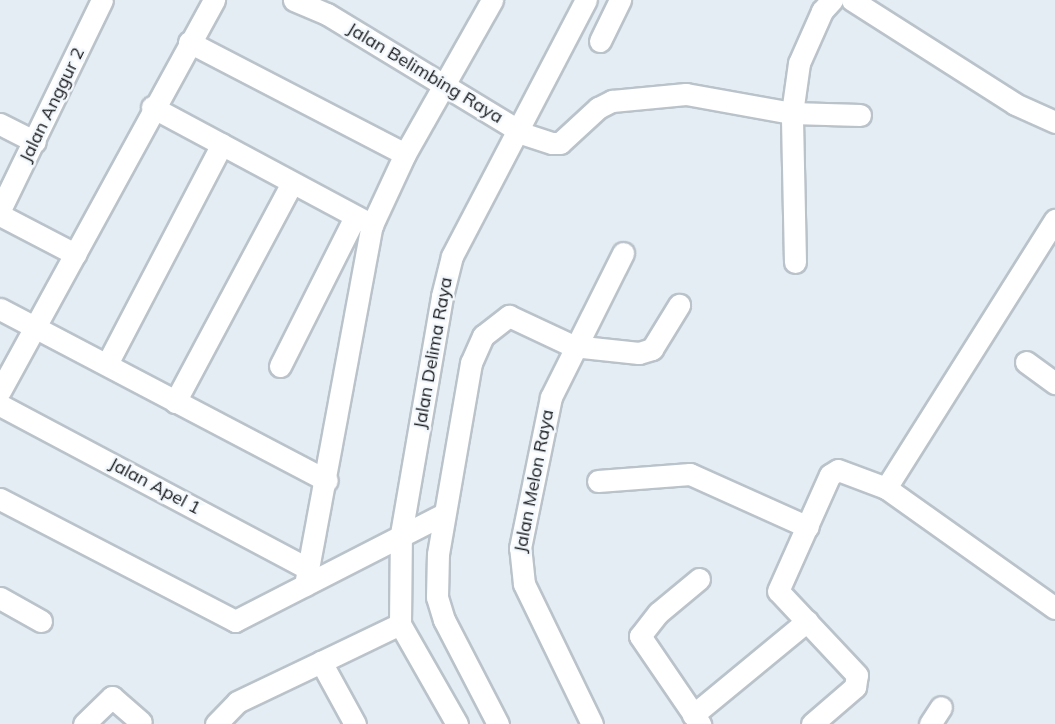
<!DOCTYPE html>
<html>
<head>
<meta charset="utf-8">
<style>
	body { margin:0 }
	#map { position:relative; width:1055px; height:724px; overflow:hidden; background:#e4ecf4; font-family:Mulish,sans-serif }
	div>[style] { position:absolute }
	.roads { filter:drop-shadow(2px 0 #bac2ca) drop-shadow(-2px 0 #bac2ca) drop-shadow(0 2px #bac2ca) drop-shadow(0 -2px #bac2ca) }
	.minor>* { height:21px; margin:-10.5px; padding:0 10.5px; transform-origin:10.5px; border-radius:10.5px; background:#fff }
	span { translate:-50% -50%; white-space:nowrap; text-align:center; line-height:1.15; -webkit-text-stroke:5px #f4f9fe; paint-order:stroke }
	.street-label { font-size:18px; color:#181a1d }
</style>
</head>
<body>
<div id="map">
	<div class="roads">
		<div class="minor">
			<div style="left:294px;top:0;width:36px;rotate:23deg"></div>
			<div style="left:327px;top:14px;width:231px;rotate:31.3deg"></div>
			<div style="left:524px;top:134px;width:29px;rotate:18deg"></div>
			<div style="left:552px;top:143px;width:8px"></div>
			<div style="left:560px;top:143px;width:52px;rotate:-42.6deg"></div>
			<div style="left:598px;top:108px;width:16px;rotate:-27deg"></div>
			<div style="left:612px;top:101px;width:74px;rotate:-5.4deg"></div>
			<div style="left:686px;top:94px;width:108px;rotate:10.2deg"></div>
			<div style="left:792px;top:113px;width:68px;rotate:1.7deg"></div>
			<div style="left:852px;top:0;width:193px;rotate:32.5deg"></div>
			<div style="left:1015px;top:104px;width:44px;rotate:24.2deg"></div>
			<div style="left:600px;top:41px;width:46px;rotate:-64deg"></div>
			<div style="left:189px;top:42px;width:243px;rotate:27.4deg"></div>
			<div style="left:152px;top:107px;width:250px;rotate:28.2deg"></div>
			<div style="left:0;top:124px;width:39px;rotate:27deg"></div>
			<div style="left:0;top:210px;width:233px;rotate:-64.1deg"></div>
			<div style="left:0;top:215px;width:85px;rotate:27.5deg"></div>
			<div style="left:795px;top:262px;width:149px;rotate:-91.2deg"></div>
			<div style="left:792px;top:113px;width:50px;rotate:-82deg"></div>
			<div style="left:799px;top:63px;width:57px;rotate:-66.1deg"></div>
			<div style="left:822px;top:11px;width:15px;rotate:-48deg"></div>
			<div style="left:0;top:309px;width:369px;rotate:27.7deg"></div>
			<div style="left:1026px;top:362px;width:36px;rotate:36deg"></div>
			<div style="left:107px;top:364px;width:248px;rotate:-62.4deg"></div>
			<div style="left:280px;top:366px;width:167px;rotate:-63.3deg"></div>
			<div style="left:0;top:391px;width:446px;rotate:-61.3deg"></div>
			<div style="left:175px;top:402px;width:248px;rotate:-61.9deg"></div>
			<div style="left:0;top:405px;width:349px;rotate:28deg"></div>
			<div style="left:598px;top:481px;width:92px;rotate:-4.4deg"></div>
			<div style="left:690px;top:474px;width:129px;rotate:24.2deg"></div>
			<div style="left:886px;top:488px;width:317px;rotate:-57.8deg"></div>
			<div style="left:0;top:499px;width:265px;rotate:27.4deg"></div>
			<div style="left:235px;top:621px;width:235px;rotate:-27.1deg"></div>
			<div style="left:699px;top:579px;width:53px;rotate:140.3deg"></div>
			<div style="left:658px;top:613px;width:29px;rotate:128deg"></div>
			<div style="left:640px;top:636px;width:107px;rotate:55.7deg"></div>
			<div style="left:305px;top:585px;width:366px;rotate:-79.5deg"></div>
			<div style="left:372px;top:225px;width:78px;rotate:-65.1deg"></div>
			<div style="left:405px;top:154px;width:177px;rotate:-60.5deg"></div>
			<div style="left:0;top:598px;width:47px;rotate:29.3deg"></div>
			<div style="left:693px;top:715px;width:148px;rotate:-39.5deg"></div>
			<div style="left:84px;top:724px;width:39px;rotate:-44deg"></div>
			<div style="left:112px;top:697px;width:38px;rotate:41deg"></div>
			<div style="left:216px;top:724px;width:30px;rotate:-46deg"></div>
			<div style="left:237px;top:702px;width:93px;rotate:-25.5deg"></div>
			<div style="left:355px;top:724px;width:71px;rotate:-118.7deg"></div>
			<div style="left:321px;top:662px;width:88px;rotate:-25.7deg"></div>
			<div style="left:457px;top:724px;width:115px;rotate:-119.7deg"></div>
			<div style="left:400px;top:624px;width:90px;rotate:-89.4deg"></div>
			<div style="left:401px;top:534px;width:242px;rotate:-80.2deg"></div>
			<div style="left:442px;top:296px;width:41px;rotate:-76deg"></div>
			<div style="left:452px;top:256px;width:289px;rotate:-62.4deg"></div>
			<div style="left:498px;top:724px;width:117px;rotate:-117.4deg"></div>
			<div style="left:444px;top:620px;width:24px;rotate:-107deg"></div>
			<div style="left:437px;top:597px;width:43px;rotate:-88.7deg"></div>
			<div style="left:438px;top:554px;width:194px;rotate:-80.2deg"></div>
			<div style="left:471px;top:363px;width:30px;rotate:-66deg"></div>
			<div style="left:483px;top:336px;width:33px;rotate:-38deg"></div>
			<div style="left:509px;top:316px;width:71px;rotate:25.1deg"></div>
			<div style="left:573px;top:346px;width:66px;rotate:6.1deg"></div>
			<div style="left:639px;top:353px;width:14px;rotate:-17deg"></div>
			<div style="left:652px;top:349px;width:52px;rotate:-58.5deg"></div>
			<div style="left:592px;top:724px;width:156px;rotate:-115.9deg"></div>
			<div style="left:524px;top:584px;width:36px;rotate:-96deg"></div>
			<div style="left:520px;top:548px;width:154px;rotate:-78.4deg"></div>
			<div style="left:551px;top:397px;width:161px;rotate:-63.4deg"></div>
			<div style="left:812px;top:724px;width:57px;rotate:-40.7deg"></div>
			<div style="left:855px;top:687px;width:12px;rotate:-81deg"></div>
			<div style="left:857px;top:675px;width:115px;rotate:-133.2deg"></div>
			<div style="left:778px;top:591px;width:127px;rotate:-65.9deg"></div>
			<div style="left:830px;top:475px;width:9px;rotate:-32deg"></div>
			<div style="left:838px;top:470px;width:51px;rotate:20.6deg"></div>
			<div style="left:886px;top:488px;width:207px;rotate:35.4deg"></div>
			<div style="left:930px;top:724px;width:20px;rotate:-57deg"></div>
		</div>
	</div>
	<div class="street-label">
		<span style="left:425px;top:73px;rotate:31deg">Jalan Belimbing Raya</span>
		<span style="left:52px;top:105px;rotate:-64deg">Jalan Anggur 2</span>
		<span style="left:433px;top:353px;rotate:-80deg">Jalan Delima Raya</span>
		<span style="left:534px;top:481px;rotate:-79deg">Jalan Melon Raya</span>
		<span style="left:155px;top:486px;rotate:28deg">Jalan Apel 1</span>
	</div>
</div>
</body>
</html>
